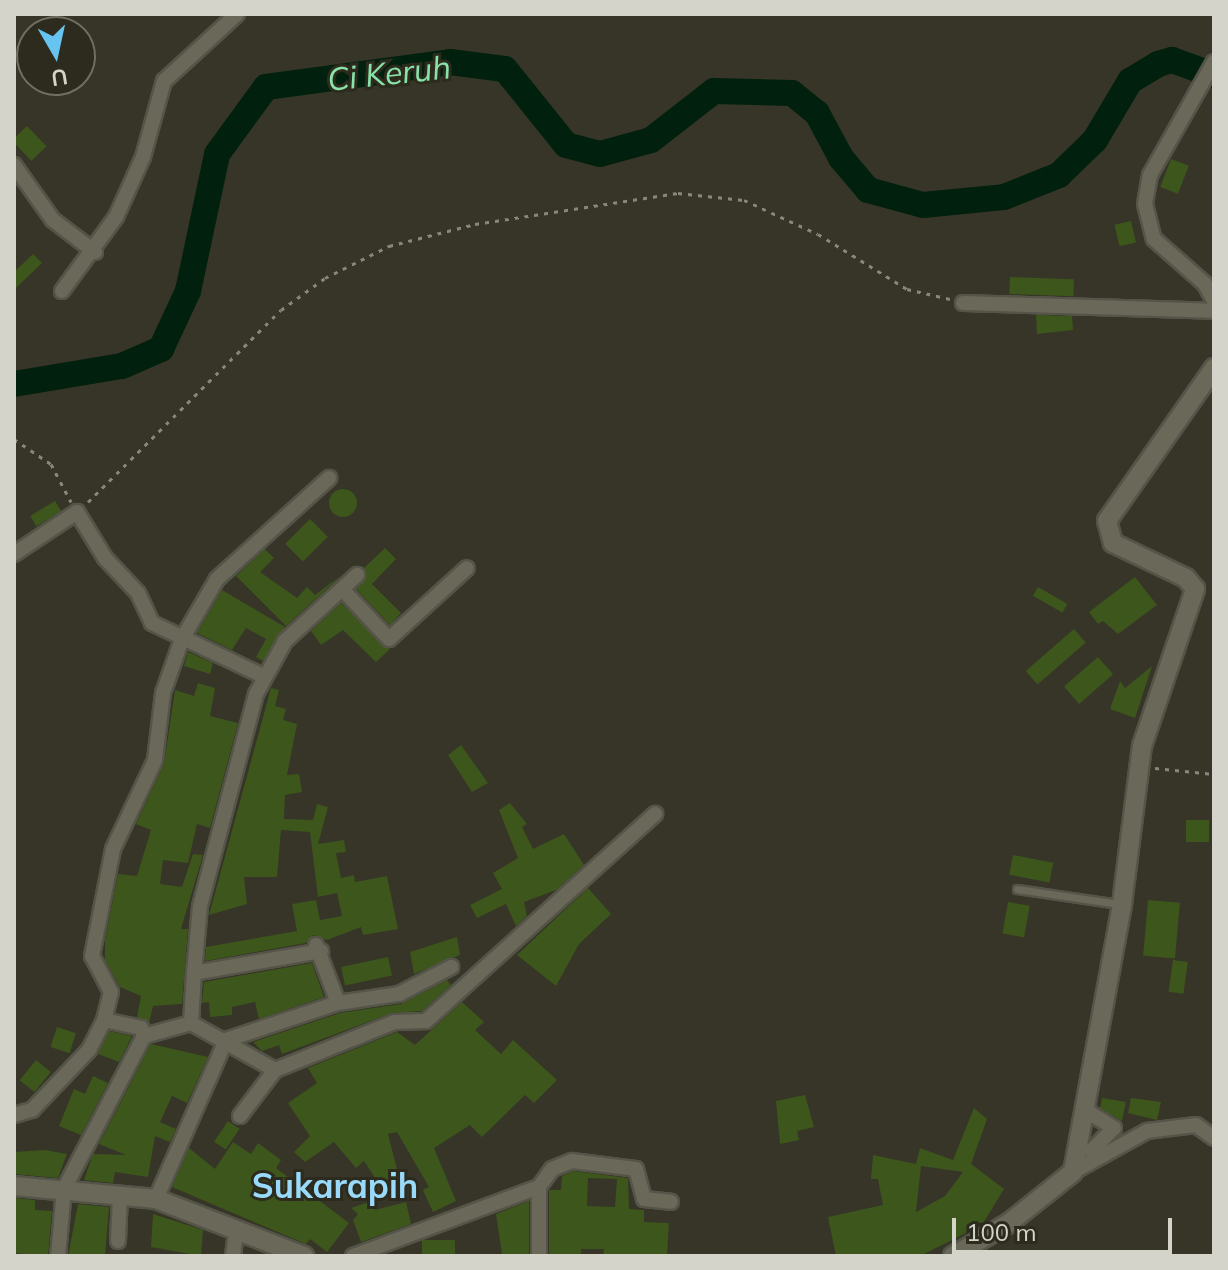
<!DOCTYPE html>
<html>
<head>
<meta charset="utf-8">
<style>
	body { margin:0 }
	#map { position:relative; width:1228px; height:1270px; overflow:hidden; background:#363528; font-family:Mulish,sans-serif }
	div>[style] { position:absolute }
	.river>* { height:26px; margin:-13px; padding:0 13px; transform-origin:13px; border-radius:13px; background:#01210e }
	.building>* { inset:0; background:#3d561c; transform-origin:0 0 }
	.round { border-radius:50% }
	.path>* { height:3px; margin-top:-1.5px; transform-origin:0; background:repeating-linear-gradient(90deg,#88877c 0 4px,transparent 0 10px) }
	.roads { filter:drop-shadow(2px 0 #555448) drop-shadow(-2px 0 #555448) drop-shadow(0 2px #555448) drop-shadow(0 -2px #555448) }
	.service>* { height:7px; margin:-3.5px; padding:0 3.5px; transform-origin:3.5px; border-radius:3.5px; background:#696859 }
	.minor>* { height:14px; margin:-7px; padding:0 7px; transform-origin:7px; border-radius:7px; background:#696859 }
	.tertiary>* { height:18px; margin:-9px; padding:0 9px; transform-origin:9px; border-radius:9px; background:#696859 }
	span { translate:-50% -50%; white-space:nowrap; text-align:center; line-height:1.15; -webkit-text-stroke:6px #2c2b1e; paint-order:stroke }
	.water-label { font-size:32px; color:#89e2a8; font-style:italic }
	.quarter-label { font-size:34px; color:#99dafb; font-weight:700 }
	.frame { position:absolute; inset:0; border:16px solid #d4d4cb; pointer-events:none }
	.north { position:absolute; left:16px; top:16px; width:80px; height:80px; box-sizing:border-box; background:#2c2b1e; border:2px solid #6f6f63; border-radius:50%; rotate:171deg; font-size:22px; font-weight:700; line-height:32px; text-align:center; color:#d4d4cb }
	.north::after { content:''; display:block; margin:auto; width:28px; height:36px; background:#67c4f0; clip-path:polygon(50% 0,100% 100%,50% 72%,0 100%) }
	.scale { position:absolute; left:952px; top:1218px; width:220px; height:36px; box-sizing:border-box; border:4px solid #d4d4cb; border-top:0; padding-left:10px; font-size:24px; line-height:28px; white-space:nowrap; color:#d4d4cb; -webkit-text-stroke:6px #2c2b1e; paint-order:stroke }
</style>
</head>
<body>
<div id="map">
	<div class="river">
		<div style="left:14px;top:384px;width:109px;rotate:-9.5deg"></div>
		<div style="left:122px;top:366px;width:43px;rotate:-23.6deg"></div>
		<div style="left:161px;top:349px;width:64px;rotate:-65deg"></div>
		<div style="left:188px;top:291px;width:140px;rotate:-78deg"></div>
		<div style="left:217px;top:154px;width:83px;rotate:-53.8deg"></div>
		<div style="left:266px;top:87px;width:186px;rotate:-7.7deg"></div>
		<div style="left:450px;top:62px;width:55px;rotate:7.3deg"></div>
		<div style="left:505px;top:69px;width:97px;rotate:51.2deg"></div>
		<div style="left:566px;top:145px;width:35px;rotate:15deg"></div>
		<div style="left:600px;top:154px;width:53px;rotate:-15.4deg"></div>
		<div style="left:651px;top:140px;width:80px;rotate:-37.9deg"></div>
		<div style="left:714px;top:91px;width:78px;rotate:1.5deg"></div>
		<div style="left:792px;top:93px;width:32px;rotate:39deg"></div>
		<div style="left:817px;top:113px;width:51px;rotate:61.9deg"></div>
		<div style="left:841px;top:158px;width:42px;rotate:49.8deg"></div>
		<div style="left:868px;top:190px;width:57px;rotate:15.3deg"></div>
		<div style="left:923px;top:205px;width:81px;rotate:-5.6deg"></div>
		<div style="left:1004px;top:197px;width:59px;rotate:-21.8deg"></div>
		<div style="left:1059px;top:175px;width:50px;rotate:-44.2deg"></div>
		<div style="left:1095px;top:140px;width:69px;rotate:-59.3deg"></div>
		<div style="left:1130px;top:81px;width:33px;rotate:-31deg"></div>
		<div style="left:1158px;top:64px;width:15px;rotate:-16deg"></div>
		<div style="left:1172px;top:60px;width:45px;rotate:19.7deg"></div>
	</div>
	<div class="building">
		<div style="left:27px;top:126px;width:28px;height:21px;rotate:46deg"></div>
		<div style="left:1171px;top:159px;width:19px;height:30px;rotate:21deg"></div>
		<div style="left:1131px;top:221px;width:22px;height:17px;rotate:77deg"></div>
		<div style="clip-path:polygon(33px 254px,42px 263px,14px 290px,14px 272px)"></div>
		<div style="left:1010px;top:277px;width:64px;height:17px;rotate:2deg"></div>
		<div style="clip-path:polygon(1036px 315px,1072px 316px,1073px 330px,1037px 334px)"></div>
		<div class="round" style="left:329px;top:489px;width:28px;height:28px"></div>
		<div style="left:55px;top:501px;width:12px;height:29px;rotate:59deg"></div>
		<div style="left:310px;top:519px;width:25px;height:35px;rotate:45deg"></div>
		<div style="clip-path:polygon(385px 548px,396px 559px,372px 584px,401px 613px,390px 625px,356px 589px,366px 579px,364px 568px)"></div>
		<div style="clip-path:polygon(265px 549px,274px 558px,260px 572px,297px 598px,307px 587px,315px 595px,343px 574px,286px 626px,236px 576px)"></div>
		<div style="clip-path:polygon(1135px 577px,1157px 605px,1118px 634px,1103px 621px,1098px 624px,1089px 612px)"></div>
		<div style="left:1038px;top:587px;width:34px;height:10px;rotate:30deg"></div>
		<div style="clip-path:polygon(222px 590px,285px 627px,263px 661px,256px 657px,266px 639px,246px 628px,232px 650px,197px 633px)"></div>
		<div style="clip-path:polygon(341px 603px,390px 649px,376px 662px,343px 630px,321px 645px,311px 631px)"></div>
		<div style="left:1074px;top:629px;width:18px;height:64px;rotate:49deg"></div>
		<div style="clip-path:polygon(188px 652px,213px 663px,210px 674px,184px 666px)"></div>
		<div style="left:1098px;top:657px;width:23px;height:45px;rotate:49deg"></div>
		<div style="clip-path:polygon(1152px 666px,1135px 718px,1110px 709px,1120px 681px,1125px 688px)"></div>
		<div style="clip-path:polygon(198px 683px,215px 688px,210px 716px,238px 723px,210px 828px,197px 824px,188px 863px,163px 860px,160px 884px,182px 887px,193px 854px,203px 855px,181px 929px,188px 929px,182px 1004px,153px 1006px,149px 1023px,137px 1017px,141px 996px,120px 987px,105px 960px,105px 940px,118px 874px,137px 876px,151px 830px,136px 824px,164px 764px,175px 690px,194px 696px)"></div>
		<div style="clip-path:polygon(271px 688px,279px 690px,275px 706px,286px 709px,283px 720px,297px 724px,287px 775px,299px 774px,302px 792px,285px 795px,284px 819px,313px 820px,317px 804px,328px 807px,318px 844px,344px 840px,346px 852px,336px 853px,341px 878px,354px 875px,355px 882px,387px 876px,398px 929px,363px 935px,361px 927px,327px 940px,313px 935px,306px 943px,205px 961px,206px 947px,297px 931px,292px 904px,316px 900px,320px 920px,342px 916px,337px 893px,318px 897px,310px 832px,281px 830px,277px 877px,244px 877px,247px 904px,209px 915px)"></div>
		<div style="clip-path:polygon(461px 745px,488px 783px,472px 792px,448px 755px)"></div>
		<div style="clip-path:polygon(510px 803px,527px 824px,522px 827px,533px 849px,564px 834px,584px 865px,556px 890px,524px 902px,527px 916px,516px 926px,506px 904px,477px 918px,470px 905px,502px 889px,493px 873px,518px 858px,499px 810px)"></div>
		<div style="left:1186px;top:820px;width:23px;height:22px"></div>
		<div style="left:1013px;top:855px;width:41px;height:20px;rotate:11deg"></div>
		<div style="clip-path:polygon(588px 888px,611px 914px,579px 944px,556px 986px,517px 955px)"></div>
		<div style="left:1148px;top:900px;width:32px;height:56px;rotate:5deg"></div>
		<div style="left:1008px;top:902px;width:22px;height:32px;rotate:10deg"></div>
		<div style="clip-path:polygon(457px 937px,460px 955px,414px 974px,410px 952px)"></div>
		<div style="left:388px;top:957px;width:19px;height:48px;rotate:78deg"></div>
		<div style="left:1173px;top:960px;width:15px;height:32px;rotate:8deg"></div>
		<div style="clip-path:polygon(312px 963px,324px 997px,259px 1019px,255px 1002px,232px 1007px,232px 1015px,210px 1017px,209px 1002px,202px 1003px,204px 982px)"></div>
		<div style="clip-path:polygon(447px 980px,451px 985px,422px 1011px,392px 1013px,282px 1054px,279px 1045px,262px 1051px,253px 1042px,340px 1013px,401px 1004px)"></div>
		<div style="clip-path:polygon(462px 1002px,484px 1022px,475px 1030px,501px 1054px,513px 1040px,557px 1080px,534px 1103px,525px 1095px,482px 1137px,470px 1125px,434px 1148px,456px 1201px,433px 1212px,423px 1190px,429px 1187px,397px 1132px,388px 1134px,398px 1173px,380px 1185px,364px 1161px,356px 1168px,334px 1142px,305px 1162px,294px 1152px,310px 1136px,288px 1103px,317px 1083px,308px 1068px,397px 1032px,415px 1045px)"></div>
		<div style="left:57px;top:1027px;width:20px;height:21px;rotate:18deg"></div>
		<div style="clip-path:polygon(109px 1031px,132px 1036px,119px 1062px,98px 1054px)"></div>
		<div style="clip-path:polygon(151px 1044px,208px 1057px,187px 1103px,172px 1096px,160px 1122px,176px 1129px,170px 1142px,155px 1136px,148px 1177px,115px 1172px,113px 1183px,84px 1180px,93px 1154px,126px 1155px,99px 1144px)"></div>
		<div style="left:36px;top:1060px;width:19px;height:26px;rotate:39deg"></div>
		<div style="clip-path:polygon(93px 1076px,108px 1083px,81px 1135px,59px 1126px,74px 1089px,85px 1094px)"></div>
		<div style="clip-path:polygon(805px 1095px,814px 1127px,797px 1131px,799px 1140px,780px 1144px,776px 1101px)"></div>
		<div style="clip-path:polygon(1102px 1098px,1126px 1102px,1122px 1121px,1100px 1108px)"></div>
		<div style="clip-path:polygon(1131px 1098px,1161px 1102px,1157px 1120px,1128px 1113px)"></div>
		<div style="clip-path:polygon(evenodd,974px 1108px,987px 1119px,971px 1164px,1004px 1189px,982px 1225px,920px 1256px,836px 1256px,828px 1217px,883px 1205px,878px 1179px,871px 1179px,873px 1155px,916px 1164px,920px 1148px,953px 1160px,974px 1108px,921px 1166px,963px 1172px,945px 1196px,916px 1212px,921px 1166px)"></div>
		<div style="left:228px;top:1121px;width:14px;height:25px;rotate:34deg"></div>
		<div style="clip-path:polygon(233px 1142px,251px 1154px,258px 1143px,281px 1160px,276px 1168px,349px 1223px,327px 1252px,310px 1239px,306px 1244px,172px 1187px,189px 1148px,215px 1169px)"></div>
		<div style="clip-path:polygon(45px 1150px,67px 1154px,58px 1178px,14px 1174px,14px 1152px)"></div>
		<div style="clip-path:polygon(evenodd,573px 1171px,628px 1178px,629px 1209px,644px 1210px,644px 1222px,669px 1223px,667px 1256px,603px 1256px,604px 1249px,581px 1249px,581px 1256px,549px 1256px,549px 1190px,561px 1190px,562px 1176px,573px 1171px,588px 1178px,617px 1179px,615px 1207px,587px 1206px,588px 1178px)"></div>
		<div style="clip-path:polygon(14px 1198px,35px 1200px,35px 1210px,52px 1211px,48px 1256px,14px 1253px)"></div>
		<div style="clip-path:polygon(372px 1201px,375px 1210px,406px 1202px,411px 1224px,361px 1242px,353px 1220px,358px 1214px,351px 1208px)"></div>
		<div style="clip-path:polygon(529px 1201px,529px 1255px,502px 1254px,496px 1214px)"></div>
		<div style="clip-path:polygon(78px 1204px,109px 1207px,105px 1256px,68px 1256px)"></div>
		<div style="clip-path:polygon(153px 1214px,203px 1230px,201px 1256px,151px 1247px)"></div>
		<div style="left:455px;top:1240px;width:16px;height:33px;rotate:90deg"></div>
	</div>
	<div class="path">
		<div style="left:14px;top:439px;width:45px;rotate:34deg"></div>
		<div style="left:51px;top:464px;width:43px;rotate:62.2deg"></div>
		<div style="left:88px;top:502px;width:272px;rotate:-44.9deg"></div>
		<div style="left:281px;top:310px;width:54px;rotate:-36deg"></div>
		<div style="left:325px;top:278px;width:72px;rotate:-26.6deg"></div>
		<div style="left:389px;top:246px;width:89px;rotate:-14.3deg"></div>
		<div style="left:475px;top:224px;width:205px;rotate:-8.7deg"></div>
		<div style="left:678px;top:193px;width:66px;rotate:6.1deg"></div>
		<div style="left:744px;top:200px;width:81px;rotate:24.7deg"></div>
		<div style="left:818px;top:234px;width:105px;rotate:31.7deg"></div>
		<div style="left:907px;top:289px;width:44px;rotate:13.1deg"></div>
		<div style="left:1155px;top:768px;width:59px;rotate:5.8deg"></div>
	</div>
	<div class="roads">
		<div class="service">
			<div style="left:1017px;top:889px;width:103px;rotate:8.4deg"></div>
		</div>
		<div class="minor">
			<div style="left:1214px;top:62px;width:130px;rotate:119.5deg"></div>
			<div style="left:1150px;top:175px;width:29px;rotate:100deg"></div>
			<div style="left:1145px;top:204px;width:36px;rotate:76deg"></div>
			<div style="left:1154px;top:239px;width:68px;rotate:41.4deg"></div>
			<div style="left:1205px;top:284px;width:19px;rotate:62deg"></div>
			<div style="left:14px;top:165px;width:67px;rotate:54.7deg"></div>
			<div style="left:53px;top:220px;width:53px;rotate:37.3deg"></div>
			<div style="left:62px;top:291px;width:92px;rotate:-53.9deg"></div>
			<div style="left:116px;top:217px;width:66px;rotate:-65.8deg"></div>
			<div style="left:143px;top:157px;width:79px;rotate:-74.6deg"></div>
			<div style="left:164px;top:81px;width:99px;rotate:-42.5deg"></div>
			<div style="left:963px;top:303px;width:251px;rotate:1.8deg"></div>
			<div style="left:14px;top:554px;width:76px;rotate:-33.7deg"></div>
			<div style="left:77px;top:512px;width:54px;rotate:58.7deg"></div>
			<div style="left:105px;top:558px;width:48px;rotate:46.7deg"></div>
			<div style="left:138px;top:593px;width:33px;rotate:65deg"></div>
			<div style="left:152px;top:623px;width:123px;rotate:25.5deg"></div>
			<div style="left:343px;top:590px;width:67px;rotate:46.8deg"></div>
			<div style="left:389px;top:639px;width:105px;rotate:-42.3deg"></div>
			<div style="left:194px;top:973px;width:67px;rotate:-84.9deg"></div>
			<div style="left:200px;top:906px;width:219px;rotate:-75.2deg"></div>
			<div style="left:256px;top:694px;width:60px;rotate:-61.3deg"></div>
			<div style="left:285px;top:641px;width:98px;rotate:-42.5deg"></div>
			<div style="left:338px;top:1003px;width:62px;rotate:-8.4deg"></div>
			<div style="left:399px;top:994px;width:59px;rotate:-27.4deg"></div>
			<div style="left:104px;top:1020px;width:29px;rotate:-76deg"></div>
			<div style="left:111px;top:992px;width:41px;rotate:-117.8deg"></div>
			<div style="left:92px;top:956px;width:109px;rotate:-78.9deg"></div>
			<div style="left:113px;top:849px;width:98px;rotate:-64.7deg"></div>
			<div style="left:155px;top:760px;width:67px;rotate:-83.2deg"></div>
			<div style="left:163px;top:693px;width:57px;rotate:-70.6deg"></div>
			<div style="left:182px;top:639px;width:69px;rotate:-59.7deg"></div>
			<div style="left:217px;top:579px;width:151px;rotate:-42deg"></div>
			<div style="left:191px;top:1023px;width:50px;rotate:-86.6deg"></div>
			<div style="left:194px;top:973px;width:129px;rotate:-9.8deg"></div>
			<div style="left:1085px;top:1110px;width:34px;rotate:32deg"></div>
			<div style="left:1114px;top:1128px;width:33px;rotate:135deg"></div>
			<div style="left:14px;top:1115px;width:19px;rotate:-16deg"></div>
			<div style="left:32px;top:1110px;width:83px;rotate:-46.5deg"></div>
			<div style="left:89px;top:1050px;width:34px;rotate:-63deg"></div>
			<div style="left:104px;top:1020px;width:38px;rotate:12deg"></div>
			<div style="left:141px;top:1028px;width:9px;rotate:69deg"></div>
			<div style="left:240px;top:1116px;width:58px;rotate:-52.7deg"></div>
			<div style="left:275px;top:1070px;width:129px;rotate:-21.8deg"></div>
			<div style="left:395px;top:1022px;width:31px;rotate:-2deg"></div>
			<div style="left:426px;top:1021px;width:309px;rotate:-42.1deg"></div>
			<div style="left:1073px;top:1172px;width:85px;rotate:-29deg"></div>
			<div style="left:1147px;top:1131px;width:49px;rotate:-7deg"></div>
			<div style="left:1196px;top:1125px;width:22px;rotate:36deg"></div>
			<div style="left:156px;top:1199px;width:174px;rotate:-66.2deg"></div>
			<div style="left:226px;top:1040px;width:118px;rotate:-18.3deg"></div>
			<div style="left:338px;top:1003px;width:62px;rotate:-110.8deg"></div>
			<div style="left:118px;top:1241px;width:46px;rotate:-87.5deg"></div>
			<div style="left:58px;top:1256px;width:67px;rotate:-84.9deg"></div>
			<div style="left:64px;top:1189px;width:173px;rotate:-62.4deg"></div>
			<div style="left:144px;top:1036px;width:49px;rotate:-15.5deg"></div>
			<div style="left:191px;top:1023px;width:96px;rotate:29.2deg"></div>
			<div style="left:233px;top:1256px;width:26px;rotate:-83deg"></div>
			<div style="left:353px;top:1256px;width:198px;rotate:-20.4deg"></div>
			<div style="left:539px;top:1187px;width:22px;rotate:-54deg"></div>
			<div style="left:552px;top:1169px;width:22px;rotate:-22deg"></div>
			<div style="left:572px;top:1161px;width:64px;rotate:7.1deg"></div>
			<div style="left:636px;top:1169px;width:31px;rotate:75deg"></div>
			<div style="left:644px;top:1199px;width:27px;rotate:6deg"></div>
			<div style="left:539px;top:1256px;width:69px;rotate:-90deg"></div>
		</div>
		<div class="tertiary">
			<div style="left:14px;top:1186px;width:143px;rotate:5.2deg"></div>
			<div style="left:156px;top:1199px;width:159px;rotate:21.1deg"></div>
			<div style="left:953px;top:1256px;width:65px;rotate:-30.5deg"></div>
			<div style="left:1009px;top:1223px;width:82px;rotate:-38.6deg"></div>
			<div style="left:1073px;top:1172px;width:272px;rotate:-79.6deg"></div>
			<div style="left:1122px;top:904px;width:159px;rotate:-82.8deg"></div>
			<div style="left:1142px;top:746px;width:166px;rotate:-71.3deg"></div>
			<div style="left:1195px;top:589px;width:14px;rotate:-129deg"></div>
			<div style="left:1186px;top:578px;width:81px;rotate:-154.4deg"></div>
			<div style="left:1113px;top:543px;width:23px;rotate:-105deg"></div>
			<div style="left:1107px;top:521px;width:187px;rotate:-55deg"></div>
		</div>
	</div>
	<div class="water-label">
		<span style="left:389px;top:73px;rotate:-6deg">Ci Keruh</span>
	</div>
	<div class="quarter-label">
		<span style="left:335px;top:1186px">Sukarapih</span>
	</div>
	<div class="frame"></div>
	<div class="north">U</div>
	<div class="scale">100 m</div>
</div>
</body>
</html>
